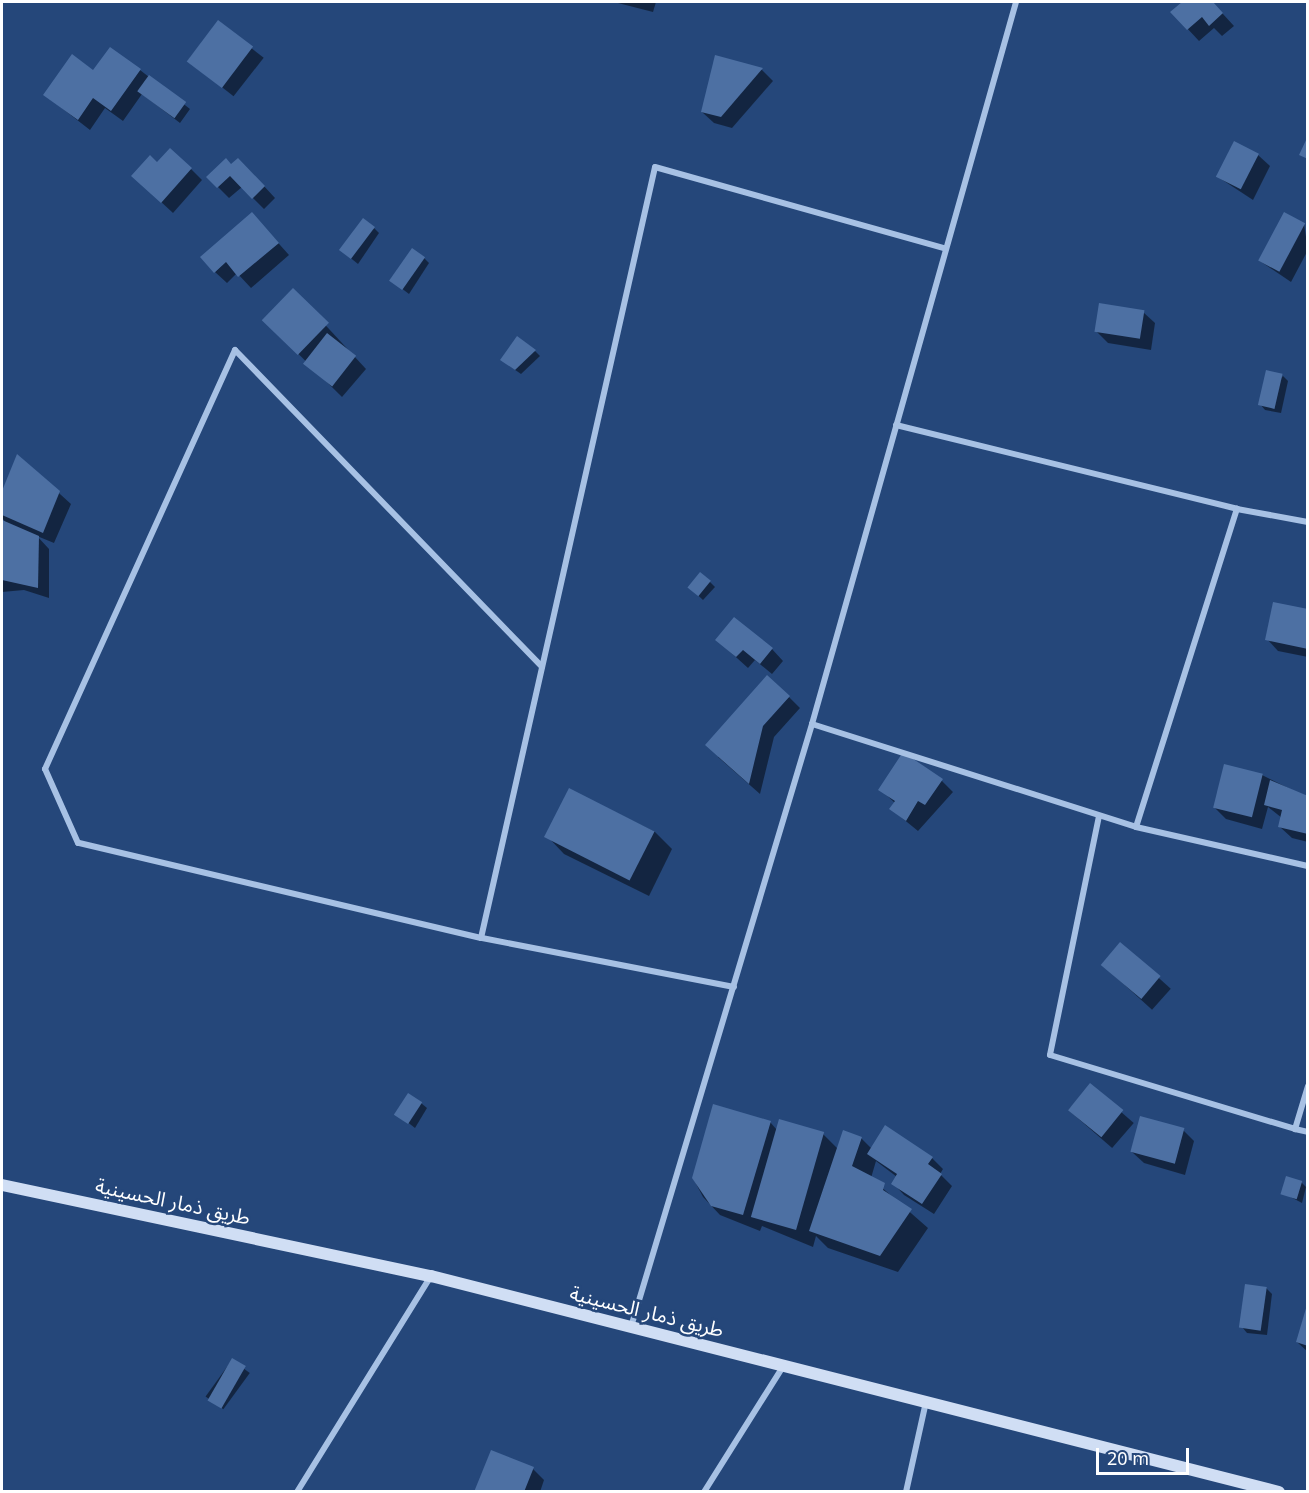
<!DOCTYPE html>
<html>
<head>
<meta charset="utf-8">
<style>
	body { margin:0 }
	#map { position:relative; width:1309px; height:1493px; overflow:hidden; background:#25477a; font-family:"Noto Sans","Noto Sans Arabic",sans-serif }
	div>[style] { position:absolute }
	.shadow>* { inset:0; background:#0007; transform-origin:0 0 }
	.building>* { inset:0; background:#4d70a3; transform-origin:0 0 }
	.street>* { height:6px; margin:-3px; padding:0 3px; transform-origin:3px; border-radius:3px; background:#a7c1e4 }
	.secondary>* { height:12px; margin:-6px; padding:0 6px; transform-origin:6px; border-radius:6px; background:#d0def4 }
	span { translate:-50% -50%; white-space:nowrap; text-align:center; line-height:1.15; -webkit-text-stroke:5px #25477a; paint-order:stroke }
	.street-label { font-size:20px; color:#fff }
	.frame { position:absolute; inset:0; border:3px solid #fff; pointer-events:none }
	.scale { position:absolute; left:1096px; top:1448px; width:93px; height:27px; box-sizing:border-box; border:3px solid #fff; border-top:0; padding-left:8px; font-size:18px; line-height:21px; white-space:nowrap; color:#fff; -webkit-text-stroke:4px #25477a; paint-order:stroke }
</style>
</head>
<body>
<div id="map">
	<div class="shadow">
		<div style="clip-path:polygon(614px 2px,656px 2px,653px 12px)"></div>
		<div style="clip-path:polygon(1184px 2px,1212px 2px,1234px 26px,1222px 36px,1214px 28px,1199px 41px,1172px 12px)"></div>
		<div style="left:218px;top:22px;width:58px;height:49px;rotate:38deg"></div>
		<div style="clip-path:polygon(716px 57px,762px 70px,773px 81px,732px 128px,714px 123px,702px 112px)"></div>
		<div style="clip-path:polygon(140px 70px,190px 109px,180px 123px,142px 94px,123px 121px,105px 108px,90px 130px,45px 95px)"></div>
		<div style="clip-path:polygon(1258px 155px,1270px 166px,1253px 200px,1218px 177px)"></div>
		<div style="clip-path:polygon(157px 164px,191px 169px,202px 180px,173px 213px,145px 187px)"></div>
		<div style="clip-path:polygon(232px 166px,250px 171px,275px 198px,264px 209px,242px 187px,229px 198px,208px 177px)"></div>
		<div style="clip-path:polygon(1304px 224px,1308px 250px,1291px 282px,1260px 261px)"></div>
		<div style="clip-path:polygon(263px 226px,289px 255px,251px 288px,237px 273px,227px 283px,215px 272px)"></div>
		<div style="clip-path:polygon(374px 228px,379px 233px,358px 264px,342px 251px)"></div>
		<div style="clip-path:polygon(424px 258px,429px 263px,409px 294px,392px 281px)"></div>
		<div style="clip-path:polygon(293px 290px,366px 369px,342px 397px,264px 320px)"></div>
		<div style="clip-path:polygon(1143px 312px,1155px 323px,1151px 350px,1108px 343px,1096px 331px)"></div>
		<div style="clip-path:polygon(535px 351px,540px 356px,521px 374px,508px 365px)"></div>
		<div style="clip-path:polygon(1283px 376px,1288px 381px,1281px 413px,1265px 410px,1260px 404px)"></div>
		<div style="clip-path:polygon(18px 456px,71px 504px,54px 543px,37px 536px,49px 549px,49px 598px,24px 590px,2px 592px,2px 521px,7px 524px,2px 518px,2px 495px)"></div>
		<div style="clip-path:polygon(710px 582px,715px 587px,703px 600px,689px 587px)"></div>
		<div style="clip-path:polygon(1308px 610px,1308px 657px,1278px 651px,1267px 639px)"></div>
		<div style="clip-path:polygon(717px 640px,772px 649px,783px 661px,772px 674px,755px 660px,748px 668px)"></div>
		<div style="clip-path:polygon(789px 697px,800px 708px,774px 737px,760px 794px,718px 757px)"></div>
		<div style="clip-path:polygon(1262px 775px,1308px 798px,1308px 842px,1292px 838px,1280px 827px,1282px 818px,1268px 807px,1262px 829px,1226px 819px,1215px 808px)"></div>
		<div style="clip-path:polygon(942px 781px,953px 792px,918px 831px,891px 809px,895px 803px,880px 789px)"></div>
		<div style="clip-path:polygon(570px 790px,655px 832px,672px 849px,649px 896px,564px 854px,547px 836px)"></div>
		<div style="left:1121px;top:944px;width:67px;height:28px;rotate:42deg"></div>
		<div style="left:1090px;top:1085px;width:58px;height:33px;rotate:41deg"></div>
		<div style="clip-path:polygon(421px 1103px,427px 1108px,415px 1128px,397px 1114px)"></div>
		<div style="clip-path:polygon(770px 1122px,777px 1130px,823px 1134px,838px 1149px,861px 1138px,872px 1149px,932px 1158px,943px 1169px,940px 1174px,952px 1186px,934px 1214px,904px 1195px,893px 1183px,897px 1177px,876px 1161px,871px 1178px,928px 1228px,898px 1272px,828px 1248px,816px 1236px,813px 1247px,762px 1226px,760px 1231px,720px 1215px,703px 1197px,693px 1178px)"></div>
		<div style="clip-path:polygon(1183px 1130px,1194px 1141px,1185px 1175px,1144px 1163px,1132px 1152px)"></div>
		<div style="clip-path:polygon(1301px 1182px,1306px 1187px,1302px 1203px,1283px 1193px)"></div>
		<div style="clip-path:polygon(1266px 1288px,1272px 1294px,1267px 1335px,1247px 1333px,1242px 1327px)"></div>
		<div style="clip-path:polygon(1308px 1308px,1308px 1352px,1297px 1342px)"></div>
		<div style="left:232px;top:1360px;width:22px;height:45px;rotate:36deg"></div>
		<div style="clip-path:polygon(533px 1469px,544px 1480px,540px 1492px,476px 1492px)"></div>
	</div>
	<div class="building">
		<div style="clip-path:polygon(1182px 2px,1213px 2px,1223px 13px,1209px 26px,1202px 17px,1187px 30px,1170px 12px)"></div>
		<div style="left:218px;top:20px;width:44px;height:52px;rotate:37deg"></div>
		<div style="clip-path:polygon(110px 47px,141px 69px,111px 111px,93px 98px,78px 120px,43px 95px,72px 54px,93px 70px)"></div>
		<div style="clip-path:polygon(715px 55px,763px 68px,721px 117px,701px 112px)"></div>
		<div style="left:149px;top:75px;width:46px;height:20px;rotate:36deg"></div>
		<div style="clip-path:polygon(1308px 136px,1308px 159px,1299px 155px)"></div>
		<div style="left:1234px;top:141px;width:28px;height:40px;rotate:27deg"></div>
		<div style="clip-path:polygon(170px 148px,192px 168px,161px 203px,131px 176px,150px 155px,157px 162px)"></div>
		<div style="clip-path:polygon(226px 158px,231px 164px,238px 158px,265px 186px,252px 199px,230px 176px,217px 188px,206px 177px)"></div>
		<div style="clip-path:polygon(252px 212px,279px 243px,238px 277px,226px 262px,214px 273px,200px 257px)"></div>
		<div style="left:1284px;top:212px;width:24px;height:55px;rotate:28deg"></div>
		<div style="left:363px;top:218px;width:15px;height:40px;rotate:37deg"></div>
		<div style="left:412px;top:248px;width:16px;height:40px;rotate:35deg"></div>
		<div style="left:293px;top:288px;width:50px;height:45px;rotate:44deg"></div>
		<div style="left:1099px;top:303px;width:46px;height:29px;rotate:9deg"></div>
		<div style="left:327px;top:333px;width:37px;height:39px;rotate:38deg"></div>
		<div style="clip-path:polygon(517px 336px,536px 350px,515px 370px,500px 360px)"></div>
		<div style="left:1266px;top:370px;width:17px;height:36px;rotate:13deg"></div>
		<div style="clip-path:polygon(17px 454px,60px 491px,43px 533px,2px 515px,2px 491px)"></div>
		<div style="clip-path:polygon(2px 520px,39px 536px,38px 588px,2px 580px)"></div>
		<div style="left:700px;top:572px;width:14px;height:20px;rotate:39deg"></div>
		<div style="clip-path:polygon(1273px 602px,1308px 609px,1308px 649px,1265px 640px)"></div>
		<div style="clip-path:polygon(734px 617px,773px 648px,760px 664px,743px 650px,736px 657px,715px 640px)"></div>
		<div style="clip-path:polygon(767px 675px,790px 696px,763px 726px,749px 784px,705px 745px)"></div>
		<div style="clip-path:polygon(903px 752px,943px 779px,925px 805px,918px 801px,906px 821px,889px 809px,895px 801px,878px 790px)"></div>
		<div style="left:1224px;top:764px;width:40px;height:45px;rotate:14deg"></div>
		<div style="clip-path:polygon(1270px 780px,1308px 796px,1308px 834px,1278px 827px,1282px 810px,1264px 805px)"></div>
		<div style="left:569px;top:788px;width:96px;height:55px;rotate:27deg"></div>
		<div style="left:1120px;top:942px;width:53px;height:30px;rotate:40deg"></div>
		<div style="left:1090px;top:1083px;width:43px;height:35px;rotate:39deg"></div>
		<div style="left:408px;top:1093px;width:17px;height:26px;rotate:33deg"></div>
		<div style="clip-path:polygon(713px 1104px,771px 1121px,743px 1215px,711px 1206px,692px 1178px)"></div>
		<div style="left:1140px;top:1116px;width:46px;height:37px;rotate:15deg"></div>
		<div style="left:779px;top:1119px;width:47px;height:102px;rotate:16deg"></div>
		<div style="clip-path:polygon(885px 1125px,933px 1157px,928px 1164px,942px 1174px,922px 1204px,891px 1184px,897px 1174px,867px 1154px)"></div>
		<div style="clip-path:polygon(843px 1130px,862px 1137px,852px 1166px,885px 1183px,883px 1190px,912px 1209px,880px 1256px,809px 1231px)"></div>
		<div style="left:1286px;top:1176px;width:17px;height:19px;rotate:17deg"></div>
		<div style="left:1245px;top:1284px;width:22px;height:44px;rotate:8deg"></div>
		<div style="clip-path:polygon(1307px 1305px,1308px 1305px,1308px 1346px,1296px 1342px)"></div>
		<div style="left:232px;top:1358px;width:16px;height:49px;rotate:30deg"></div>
		<div style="clip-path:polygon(491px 1450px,534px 1467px,524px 1492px,474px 1492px)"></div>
	</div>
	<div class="street">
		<div style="left:896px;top:425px;width:351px;rotate:13.8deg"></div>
		<div style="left:812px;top:724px;width:340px;rotate:17.6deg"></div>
		<div style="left:1136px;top:827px;width:176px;rotate:12.8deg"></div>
		<div style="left:1099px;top:816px;width:244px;rotate:101.6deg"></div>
		<div style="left:1050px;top:1055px;width:256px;rotate:16.8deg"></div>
		<div style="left:1136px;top:827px;width:334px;rotate:-72.4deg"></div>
		<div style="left:1237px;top:509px;width:72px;rotate:10.4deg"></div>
		<div style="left:481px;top:938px;width:414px;rotate:-166.7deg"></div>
		<div style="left:78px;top:843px;width:81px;rotate:-114deg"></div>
		<div style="left:45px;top:769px;width:460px;rotate:-65.6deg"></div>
		<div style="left:235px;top:350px;width:441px;rotate:45.9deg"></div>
		<div style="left:734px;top:987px;width:258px;rotate:-169deg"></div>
		<div style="left:481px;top:938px;width:790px;rotate:-77.28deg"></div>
		<div style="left:655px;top:167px;width:302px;rotate:15.7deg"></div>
		<div style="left:1308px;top:1086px;width:45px;rotate:106.8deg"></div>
		<div style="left:1295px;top:1129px;width:13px;rotate:13deg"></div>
		<div style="left:631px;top:1327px;width:630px;rotate:-73.29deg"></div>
		<div style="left:812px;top:724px;width:750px;rotate:-74.22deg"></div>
		<div style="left:297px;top:1492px;width:254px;rotate:-58.2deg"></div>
		<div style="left:704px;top:1492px;width:150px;rotate:-57.8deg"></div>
		<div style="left:906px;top:1492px;width:92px;rotate:-77.5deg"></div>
	</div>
	<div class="secondary">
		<div style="left:2px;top:1185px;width:439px;rotate:12deg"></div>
		<div style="left:431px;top:1276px;width:875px;rotate:14.29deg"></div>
	</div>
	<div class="street-label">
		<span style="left:173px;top:1201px;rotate:12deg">طريق ذمار الحسينية</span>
		<span style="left:647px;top:1311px;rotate:14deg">طريق ذمار الحسينية</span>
	</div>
	<div class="frame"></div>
	<div class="scale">20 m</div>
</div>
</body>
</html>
